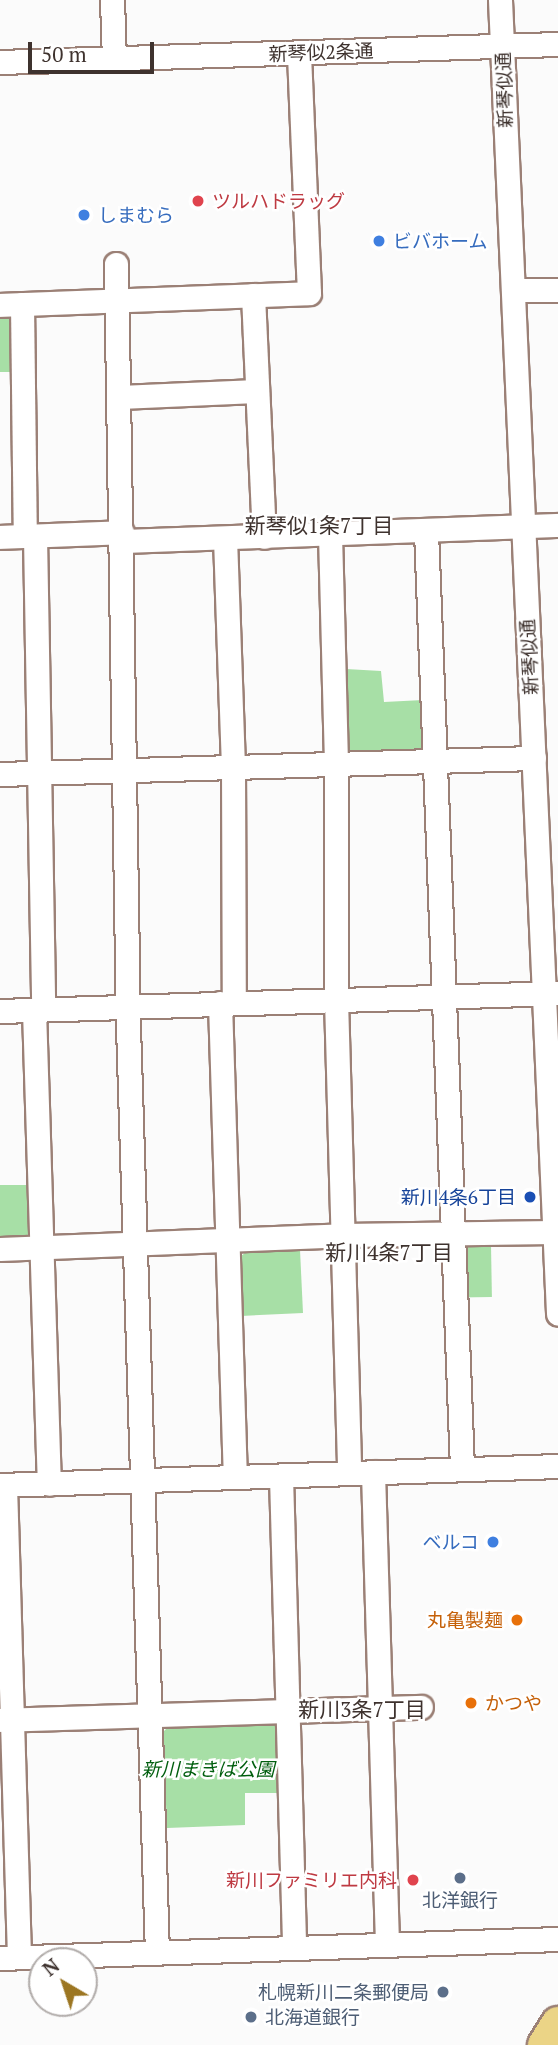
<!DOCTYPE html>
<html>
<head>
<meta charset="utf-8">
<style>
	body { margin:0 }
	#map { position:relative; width:558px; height:2045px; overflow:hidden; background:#fbfbfb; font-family:"PT Serif","Noto Sans JP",serif }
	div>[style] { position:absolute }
	.green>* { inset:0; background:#a7dfa6; transform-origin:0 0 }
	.roads { filter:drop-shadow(2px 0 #9b8076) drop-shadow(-2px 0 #9b8076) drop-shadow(0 2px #9b8076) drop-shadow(0 -2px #9b8076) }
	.minor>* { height:23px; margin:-11.5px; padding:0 11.5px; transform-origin:11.5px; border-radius:11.5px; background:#fff }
	.highway>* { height:35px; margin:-17.5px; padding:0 17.5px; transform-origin:17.5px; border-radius:17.5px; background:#ebd486 }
	.dots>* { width:19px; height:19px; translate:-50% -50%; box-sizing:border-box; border:4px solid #fff; border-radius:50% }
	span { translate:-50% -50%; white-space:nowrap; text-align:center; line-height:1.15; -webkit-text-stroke:5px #fff; paint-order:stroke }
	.street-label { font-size:19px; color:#3e322e }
	.health-label { font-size:19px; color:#be3a42 }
	.left { translate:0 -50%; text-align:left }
	.right { translate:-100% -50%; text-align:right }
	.shop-label { font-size:19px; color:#366cbe }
	.transit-label { font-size:19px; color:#164399 }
	.food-label { font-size:19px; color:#c56008 }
	.park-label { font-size:19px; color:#005e0e; font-style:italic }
	.service-label { font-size:19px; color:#4e5e75 }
	.neighbourhood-label { font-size:21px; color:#3e322e }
	.north { position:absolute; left:28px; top:1947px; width:70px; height:70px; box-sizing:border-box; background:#fff; border:2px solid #b2adab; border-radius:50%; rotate:321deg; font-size:19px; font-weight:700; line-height:28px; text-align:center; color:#3e322e }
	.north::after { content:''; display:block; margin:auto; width:24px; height:32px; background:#9c7622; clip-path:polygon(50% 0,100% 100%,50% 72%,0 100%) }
	.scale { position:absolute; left:28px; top:42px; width:126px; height:32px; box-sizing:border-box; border:4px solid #3e322e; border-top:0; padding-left:9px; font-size:21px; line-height:24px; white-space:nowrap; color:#3e322e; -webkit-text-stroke:5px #fff; paint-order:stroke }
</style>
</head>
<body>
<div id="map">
	<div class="green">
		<div style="clip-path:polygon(0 313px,6px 313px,15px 320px,11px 372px,0 372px)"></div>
		<div style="clip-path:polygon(346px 669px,381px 671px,384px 702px,423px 700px,424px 748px,418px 753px,351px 754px,346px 748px)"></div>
		<div style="clip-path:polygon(0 1185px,29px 1185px,30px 1233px,22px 1239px,0 1239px)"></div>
		<div style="left:491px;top:1245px;width:52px;height:34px;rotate:89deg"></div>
		<div style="clip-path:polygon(300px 1250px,303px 1313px,241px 1316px,240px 1257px,246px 1252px)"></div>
		<div style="clip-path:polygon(271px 1722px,278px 1728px,280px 1793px,245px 1793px,245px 1825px,167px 1828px,163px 1732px,168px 1727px)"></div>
	</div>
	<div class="roads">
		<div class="minor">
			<div style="left:112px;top:0;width:59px;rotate:88.1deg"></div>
			<div style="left:500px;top:0;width:1315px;rotate:87.47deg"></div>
			<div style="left:0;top:62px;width:558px;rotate:-1.85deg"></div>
			<div style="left:116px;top:264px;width:762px;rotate:89.1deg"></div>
			<div style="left:128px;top:1026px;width:926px;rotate:88.21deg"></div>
			<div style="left:513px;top:290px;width:45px"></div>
			<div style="left:253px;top:295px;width:242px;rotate:87.4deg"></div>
			<div style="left:22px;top:304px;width:232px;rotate:89.3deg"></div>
			<div style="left:0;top:305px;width:309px;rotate:-2.2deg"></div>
			<div style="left:309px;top:293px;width:240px;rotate:-92.4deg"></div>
			<div style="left:120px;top:397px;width:136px;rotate:-2.5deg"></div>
			<div style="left:426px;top:531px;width:939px;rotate:87.8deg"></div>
			<div style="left:330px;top:534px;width:230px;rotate:88.5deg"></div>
			<div style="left:336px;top:764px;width:235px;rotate:90deg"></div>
			<div style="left:336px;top:999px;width:474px;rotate:88.4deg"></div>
			<div style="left:35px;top:536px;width:473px;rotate:89deg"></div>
			<div style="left:0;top:537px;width:122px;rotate:-2.3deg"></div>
			<div style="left:225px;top:538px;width:228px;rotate:88deg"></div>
			<div style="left:233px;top:766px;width:237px;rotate:89.8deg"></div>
			<div style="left:122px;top:541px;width:436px;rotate:-2.1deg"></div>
			<div style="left:0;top:774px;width:534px;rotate:-1.72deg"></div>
			<div style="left:220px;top:1003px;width:474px;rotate:88.2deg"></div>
			<div style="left:34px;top:1010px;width:474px;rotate:88.2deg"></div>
			<div style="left:0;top:1011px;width:558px;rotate:-1.85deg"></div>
			<div style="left:0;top:1249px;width:343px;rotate:-2.3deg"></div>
			<div style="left:343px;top:1235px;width:211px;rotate:-0.8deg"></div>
			<div style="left:373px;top:1472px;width:472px;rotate:88.3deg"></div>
			<div style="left:281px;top:1476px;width:472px;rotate:88.4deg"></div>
			<div style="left:0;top:1485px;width:558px;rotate:-1.95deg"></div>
			<div style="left:5px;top:1485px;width:472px;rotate:88.3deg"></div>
			<div style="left:0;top:1720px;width:421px;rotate:-1.8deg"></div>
			<div style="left:0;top:1958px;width:558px;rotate:-1.95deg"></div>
		</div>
		<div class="highway">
			<div style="left:545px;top:2045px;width:25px;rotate:-58deg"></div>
		</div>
	</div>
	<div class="dots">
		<div style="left:198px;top:201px;background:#e0444e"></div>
		<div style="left:84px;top:215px;background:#3f7fe0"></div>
		<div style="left:379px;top:241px;background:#3f7fe0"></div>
		<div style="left:530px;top:1197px;background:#1a4fb4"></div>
		<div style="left:493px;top:1542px;background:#3f7fe0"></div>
		<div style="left:517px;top:1620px;background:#e8710a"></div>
		<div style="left:471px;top:1703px;background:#e8710a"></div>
		<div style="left:460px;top:1878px;background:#5c6f8a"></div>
		<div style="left:413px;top:1880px;background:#e0444e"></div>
		<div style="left:443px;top:1992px;background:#5c6f8a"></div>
		<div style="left:251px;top:2017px;background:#5c6f8a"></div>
	</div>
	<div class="street-label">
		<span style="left:321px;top:52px;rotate:-2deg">新琴似2条通</span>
		<span style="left:504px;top:90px;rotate:-92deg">新琴似通</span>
		<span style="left:529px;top:657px;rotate:-93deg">新琴似通</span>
	</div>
	<div class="health-label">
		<span class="left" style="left:212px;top:201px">ツルハドラッグ</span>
		<span class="right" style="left:397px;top:1880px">新川ファミリエ内科</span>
	</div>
	<div class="shop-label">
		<span class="left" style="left:98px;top:215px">しまむら</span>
		<span class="left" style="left:393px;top:241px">ビバホーム</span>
		<span class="right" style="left:479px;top:1542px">ベルコ</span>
	</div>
	<div class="transit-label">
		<span class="right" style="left:516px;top:1197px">新川4条6丁目</span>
	</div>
	<div class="food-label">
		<span class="right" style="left:503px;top:1620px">丸亀製麺</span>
		<span class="left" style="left:485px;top:1703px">かつや</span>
	</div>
	<div class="park-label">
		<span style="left:208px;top:1769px">新川まきば公園</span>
	</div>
	<div class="service-label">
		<span style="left:460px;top:1900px">北洋銀行</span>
		<span class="right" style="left:429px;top:1992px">札幌新川二条郵便局</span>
		<span class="left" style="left:265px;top:2017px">北海道銀行</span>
	</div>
	<div class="neighbourhood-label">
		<span style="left:319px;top:525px">新琴似1条7丁目</span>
		<span style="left:389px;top:1252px">新川4条7丁目</span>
		<span style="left:362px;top:1709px">新川3条7丁目</span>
	</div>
	<div class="north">N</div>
	<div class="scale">50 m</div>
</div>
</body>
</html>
